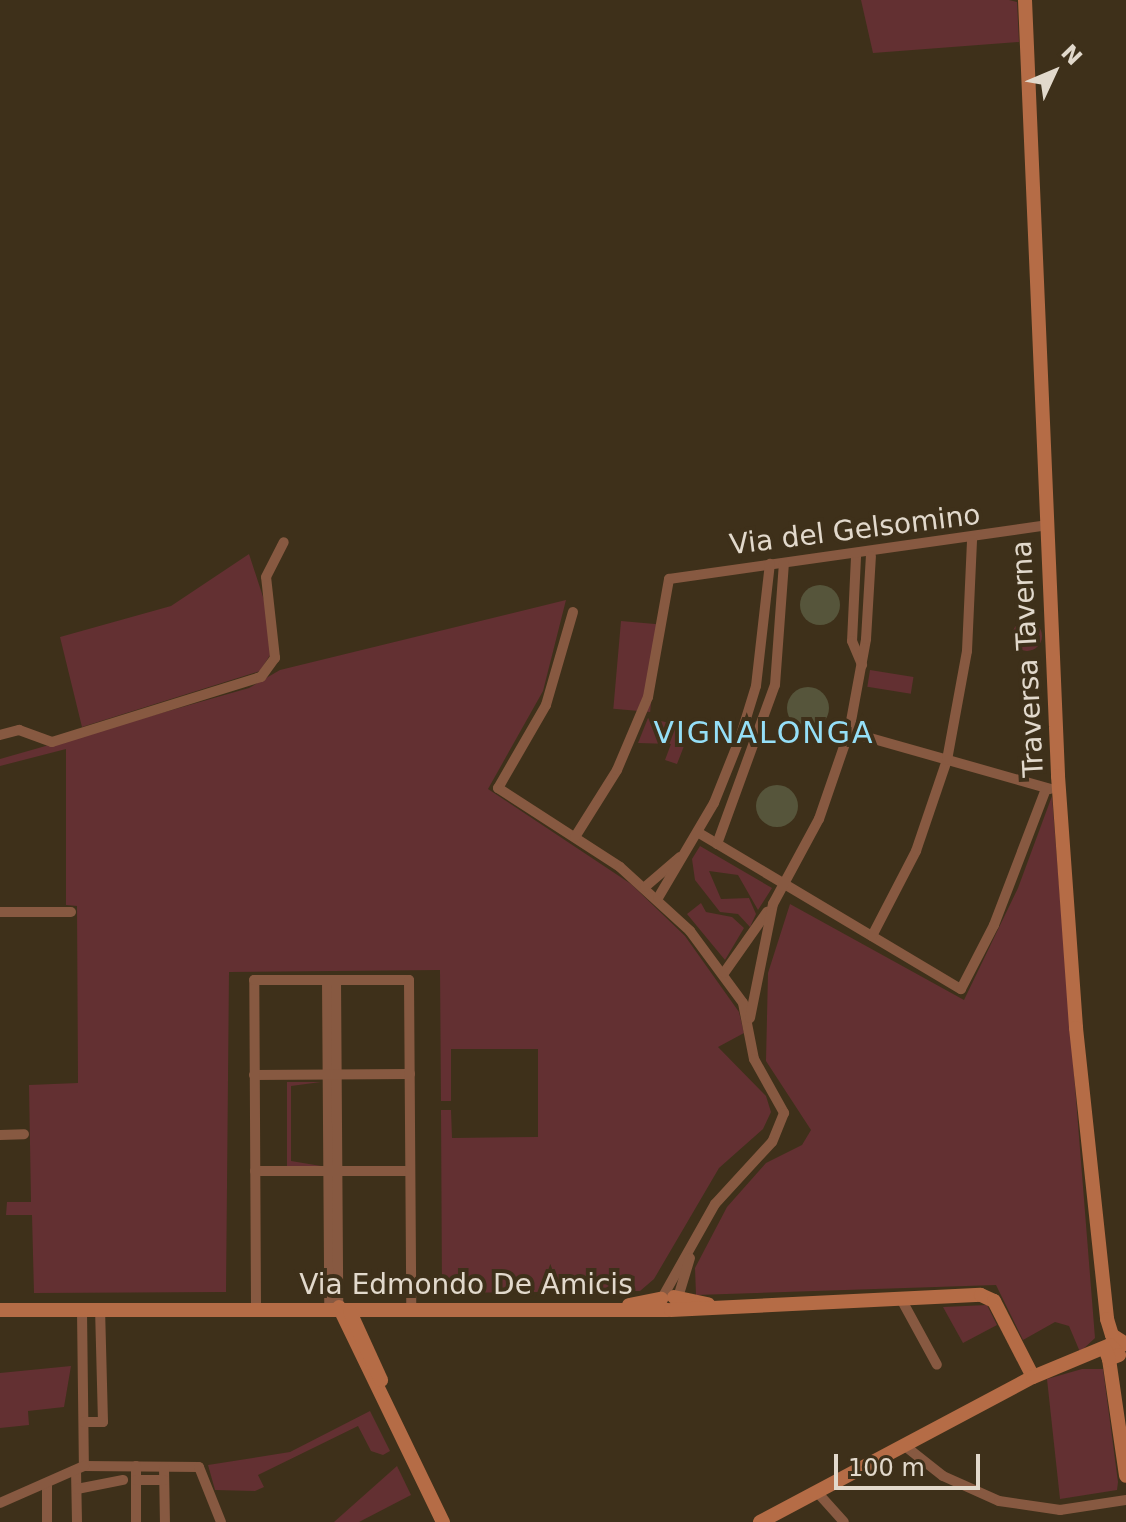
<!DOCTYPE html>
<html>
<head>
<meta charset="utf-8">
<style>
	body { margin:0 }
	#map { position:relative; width:1126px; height:1522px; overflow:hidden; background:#3e301a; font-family:"DejaVu Sans",sans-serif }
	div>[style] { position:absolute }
	.green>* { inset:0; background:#633032; transform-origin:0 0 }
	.round { border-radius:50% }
	.building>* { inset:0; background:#56553b }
	.street>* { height:10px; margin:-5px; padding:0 5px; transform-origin:5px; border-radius:5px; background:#875941 }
	.secondary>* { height:14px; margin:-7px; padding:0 7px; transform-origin:7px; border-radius:7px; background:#b56c46 }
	span { translate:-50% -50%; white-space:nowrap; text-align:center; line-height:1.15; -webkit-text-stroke:8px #3e301a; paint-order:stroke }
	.street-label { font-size:28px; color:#e2d9cc }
	.neighbourhood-label { font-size:30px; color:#95dff7; letter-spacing:2px }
	.north { position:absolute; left:1014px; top:32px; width:80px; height:80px; -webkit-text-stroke:6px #3e301a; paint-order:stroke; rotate:46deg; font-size:22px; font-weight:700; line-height:32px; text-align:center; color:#e2d9cc }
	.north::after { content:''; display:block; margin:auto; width:28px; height:36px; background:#e2d9cc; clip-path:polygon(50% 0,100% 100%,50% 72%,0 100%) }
	.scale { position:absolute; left:834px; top:1454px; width:146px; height:36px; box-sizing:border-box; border:4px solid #e2d9cc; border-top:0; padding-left:10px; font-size:24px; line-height:28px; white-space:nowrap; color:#e2d9cc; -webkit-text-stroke:6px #3e301a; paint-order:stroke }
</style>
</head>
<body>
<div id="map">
	<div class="green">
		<div style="clip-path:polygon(861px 0,1009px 0,1017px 2px,1019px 42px,873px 53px)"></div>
		<div style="clip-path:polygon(249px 554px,266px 606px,270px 655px,260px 671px,82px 727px,60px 637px,171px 606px)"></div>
		<div style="clip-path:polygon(566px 600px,543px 691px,488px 789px,631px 884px,685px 936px,739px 1012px,744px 1033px,718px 1047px,766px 1096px,771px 1112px,763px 1129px,719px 1168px,654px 1279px,640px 1291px,442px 1293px,441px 1110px,451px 1110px,452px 1138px,538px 1137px,538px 1049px,451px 1049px,451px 1101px,441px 1101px,440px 970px,229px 972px,226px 1292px,34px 1293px,32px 1215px,6px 1215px,7px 1202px,31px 1202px,29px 1085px,78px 1083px,77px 906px,66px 905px,66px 749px,0 766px,0 759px,249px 688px,280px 670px)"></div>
		<div class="round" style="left:1012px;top:621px;width:30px;height:30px"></div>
		<div style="left:621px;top:621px;width:37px;height:88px;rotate:5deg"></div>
		<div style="left:870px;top:670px;width:44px;height:17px;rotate:9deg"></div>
		<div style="clip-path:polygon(648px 718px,691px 728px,677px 764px,665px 760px,671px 744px,638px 743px)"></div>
		<div style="clip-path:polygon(1052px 796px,1095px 1338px,1080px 1352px,1069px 1326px,1055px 1322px,1023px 1340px,996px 1285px,696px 1295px,695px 1268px,727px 1207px,766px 1163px,802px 1145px,811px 1130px,766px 1061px,768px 973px,790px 904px,964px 1000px,1018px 888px)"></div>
		<div style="clip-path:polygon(700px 846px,772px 888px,758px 910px,738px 875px,709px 871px,721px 899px,749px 898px,756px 914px,750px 927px,738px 914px,720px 912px,695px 880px,692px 859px)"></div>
		<div style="clip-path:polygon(701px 903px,706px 912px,732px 917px,744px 928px,725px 960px,687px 914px)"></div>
		<div style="clip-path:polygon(287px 1082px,321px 1082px,291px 1086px,291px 1161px,321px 1166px,287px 1166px)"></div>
		<div style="clip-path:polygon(987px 1305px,997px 1325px,963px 1343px,943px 1307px)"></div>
		<div style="clip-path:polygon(71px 1366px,64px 1407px,28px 1411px,29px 1425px,0 1428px,0 1373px)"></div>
		<div style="clip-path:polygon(1082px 1369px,1103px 1369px,1118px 1482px,1117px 1490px,1060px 1499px,1047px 1379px)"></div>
		<div style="clip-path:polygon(370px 1411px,390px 1451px,383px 1455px,371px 1451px,358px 1426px,258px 1475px,264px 1487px,255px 1491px,215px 1490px,208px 1465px,290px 1452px)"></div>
		<div style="clip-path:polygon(397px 1466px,411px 1495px,359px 1522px,334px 1522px)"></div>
	</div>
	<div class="building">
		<div class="round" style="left:800px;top:585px;width:40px;height:40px"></div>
		<div class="round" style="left:787px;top:687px;width:42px;height:42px"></div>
		<div class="round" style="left:756px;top:785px;width:42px;height:42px"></div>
	</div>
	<div class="street">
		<div style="left:856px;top:557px;width:84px;rotate:92.7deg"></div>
		<div style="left:852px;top:641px;width:26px;rotate:67deg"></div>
		<div style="left:573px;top:612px;width:97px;rotate:106.2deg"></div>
		<div style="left:546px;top:705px;width:96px;rotate:120deg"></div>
		<div style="left:498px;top:788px;width:145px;rotate:32.9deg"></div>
		<div style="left:620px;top:867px;width:95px;rotate:42.4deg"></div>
		<div style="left:690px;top:931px;width:89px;rotate:53.6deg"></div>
		<div style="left:743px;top:1003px;width:57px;rotate:78.9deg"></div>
		<div style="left:754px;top:1059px;width:62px;rotate:60.9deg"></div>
		<div style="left:784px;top:1113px;width:31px;rotate:112deg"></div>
		<div style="left:772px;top:1142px;width:84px;rotate:132.6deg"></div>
		<div style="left:715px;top:1204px;width:108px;rotate:119.4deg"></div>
		<div style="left:849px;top:732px;width:209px;rotate:15.8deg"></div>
		<div style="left:0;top:735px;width:20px;rotate:-15deg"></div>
		<div style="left:19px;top:730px;width:35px;rotate:20deg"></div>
		<div style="left:52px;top:742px;width:219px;rotate:-17.3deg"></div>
		<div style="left:261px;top:677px;width:24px;rotate:-54deg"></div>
		<div style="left:275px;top:658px;width:81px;rotate:-96.3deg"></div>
		<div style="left:266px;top:577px;width:39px;rotate:-63deg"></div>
		<div style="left:699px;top:833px;width:305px;rotate:30.8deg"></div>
		<div style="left:961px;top:989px;width:72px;rotate:-62.7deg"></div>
		<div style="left:994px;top:925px;width:146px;rotate:-69.1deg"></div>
		<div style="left:575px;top:837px;width:79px;rotate:-57.9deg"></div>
		<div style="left:617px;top:770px;width:79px;rotate:-67deg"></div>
		<div style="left:648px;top:697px;width:120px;rotate:-79.9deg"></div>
		<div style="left:669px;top:579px;width:383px;rotate:-8.1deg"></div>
		<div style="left:717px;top:844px;width:169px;rotate:-70deg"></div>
		<div style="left:775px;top:685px;width:122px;rotate:-85.8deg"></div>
		<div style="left:645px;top:887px;width:46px;rotate:-40.6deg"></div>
		<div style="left:658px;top:898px;width:110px;rotate:-59.5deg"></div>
		<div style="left:714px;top:803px;width:70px;rotate:-68.2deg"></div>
		<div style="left:740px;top:738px;width:54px;rotate:-72.9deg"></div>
		<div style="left:756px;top:686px;width:123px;rotate:-83.5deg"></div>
		<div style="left:0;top:912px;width:71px"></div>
		<div style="left:872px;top:936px;width:96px;rotate:-62.6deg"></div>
		<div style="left:916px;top:851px;width:96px;rotate:-71.2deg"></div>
		<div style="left:947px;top:760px;width:111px;rotate:-79.6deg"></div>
		<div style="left:967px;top:651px;width:111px;rotate:-87.4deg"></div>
		<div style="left:724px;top:973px;width:75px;rotate:-54.8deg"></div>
		<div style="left:327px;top:980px;width:324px;rotate:89.6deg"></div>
		<div style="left:336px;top:980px;width:324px;rotate:89.6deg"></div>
		<div style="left:750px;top:1018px;width:116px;rotate:-78.6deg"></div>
		<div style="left:773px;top:904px;width:97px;rotate:-61.6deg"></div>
		<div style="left:819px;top:819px;width:92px;rotate:-71deg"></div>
		<div style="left:849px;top:732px;width:95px;rotate:-79.6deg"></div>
		<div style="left:866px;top:639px;width:83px;rotate:-86.6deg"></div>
		<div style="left:254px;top:1075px;width:156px;rotate:-0.4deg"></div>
		<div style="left:0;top:1135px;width:24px;rotate:-2deg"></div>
		<div style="left:255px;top:1171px;width:155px"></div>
		<div style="left:900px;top:1297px;width:77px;rotate:61.4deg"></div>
		<div style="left:676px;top:1304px;width:48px;rotate:-73.1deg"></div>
		<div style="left:256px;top:1308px;width:328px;rotate:-90.3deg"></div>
		<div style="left:254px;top:980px;width:155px"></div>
		<div style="left:409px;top:980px;width:324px;rotate:89.6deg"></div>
		<div style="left:82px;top:1311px;width:155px;rotate:89.3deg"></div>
		<div style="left:84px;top:1466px;width:115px;rotate:0.5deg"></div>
		<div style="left:199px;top:1467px;width:59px;rotate:68.2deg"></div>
		<div style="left:84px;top:1422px;width:19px"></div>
		<div style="left:103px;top:1422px;width:112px;rotate:-91.5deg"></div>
		<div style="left:905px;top:1446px;width:48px;rotate:38.3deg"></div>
		<div style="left:943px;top:1476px;width:61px;rotate:24.1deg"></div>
		<div style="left:999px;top:1501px;width:62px;rotate:8.4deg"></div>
		<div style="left:1060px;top:1510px;width:67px;rotate:-8.6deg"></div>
		<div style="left:136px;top:1466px;width:56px;rotate:90deg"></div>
		<div style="left:164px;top:1467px;width:55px;rotate:89deg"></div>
		<div style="left:76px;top:1470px;width:52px;rotate:88.9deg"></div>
		<div style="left:136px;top:1480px;width:28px"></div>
		<div style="left:47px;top:1486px;width:36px;rotate:90deg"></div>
		<div style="left:77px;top:1489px;width:47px;rotate:-11.1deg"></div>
		<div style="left:817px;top:1492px;width:40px;rotate:48deg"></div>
		<div style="left:0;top:1503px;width:92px;rotate:-23.8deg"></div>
	</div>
	<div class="secondary">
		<div style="left:1025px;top:0;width:777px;rotate:87.56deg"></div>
		<div style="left:1058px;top:776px;width:253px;rotate:85.9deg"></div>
		<div style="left:1076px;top:1028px;width:293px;rotate:83.9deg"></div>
		<div style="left:1107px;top:1319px;width:17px;rotate:73deg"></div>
		<div style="left:1112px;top:1335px;width:17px;rotate:33deg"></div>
		<div style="left:674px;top:1297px;width:35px;rotate:12deg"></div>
		<div style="left:629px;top:1305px;width:33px;rotate:-11deg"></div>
		<div style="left:339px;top:1307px;width:239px;rotate:64.2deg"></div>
		<div style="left:0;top:1310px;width:668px"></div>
		<div style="left:671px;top:1310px;width:310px;rotate:-2.8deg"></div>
		<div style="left:981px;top:1295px;width:14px;rotate:25deg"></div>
		<div style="left:994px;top:1301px;width:85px;rotate:62.8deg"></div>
		<div style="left:350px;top:1312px;width:75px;rotate:65.5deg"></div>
		<div style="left:1109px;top:1359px;width:118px;rotate:81.7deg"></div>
		<div style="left:760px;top:1522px;width:309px;rotate:-28deg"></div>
		<div style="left:1033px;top:1377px;width:83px;rotate:-22.6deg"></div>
		<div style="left:1110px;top:1345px;width:13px;rotate:48deg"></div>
		<div style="left:1119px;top:1355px;width:11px;rotate:158deg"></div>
		<div style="left:1109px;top:1359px;width:11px;rotate:-112deg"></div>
	</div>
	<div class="street-label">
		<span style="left:855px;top:530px;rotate:-7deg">Via del Gelsomino</span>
		<span style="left:1028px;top:659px;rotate:-93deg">Traversa Taverna</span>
		<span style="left:466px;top:1285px">Via Edmondo De Amicis</span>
	</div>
	<div class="neighbourhood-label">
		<span style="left:764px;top:733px">VIGNALONGA</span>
	</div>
	<div class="north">N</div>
	<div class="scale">100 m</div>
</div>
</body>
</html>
